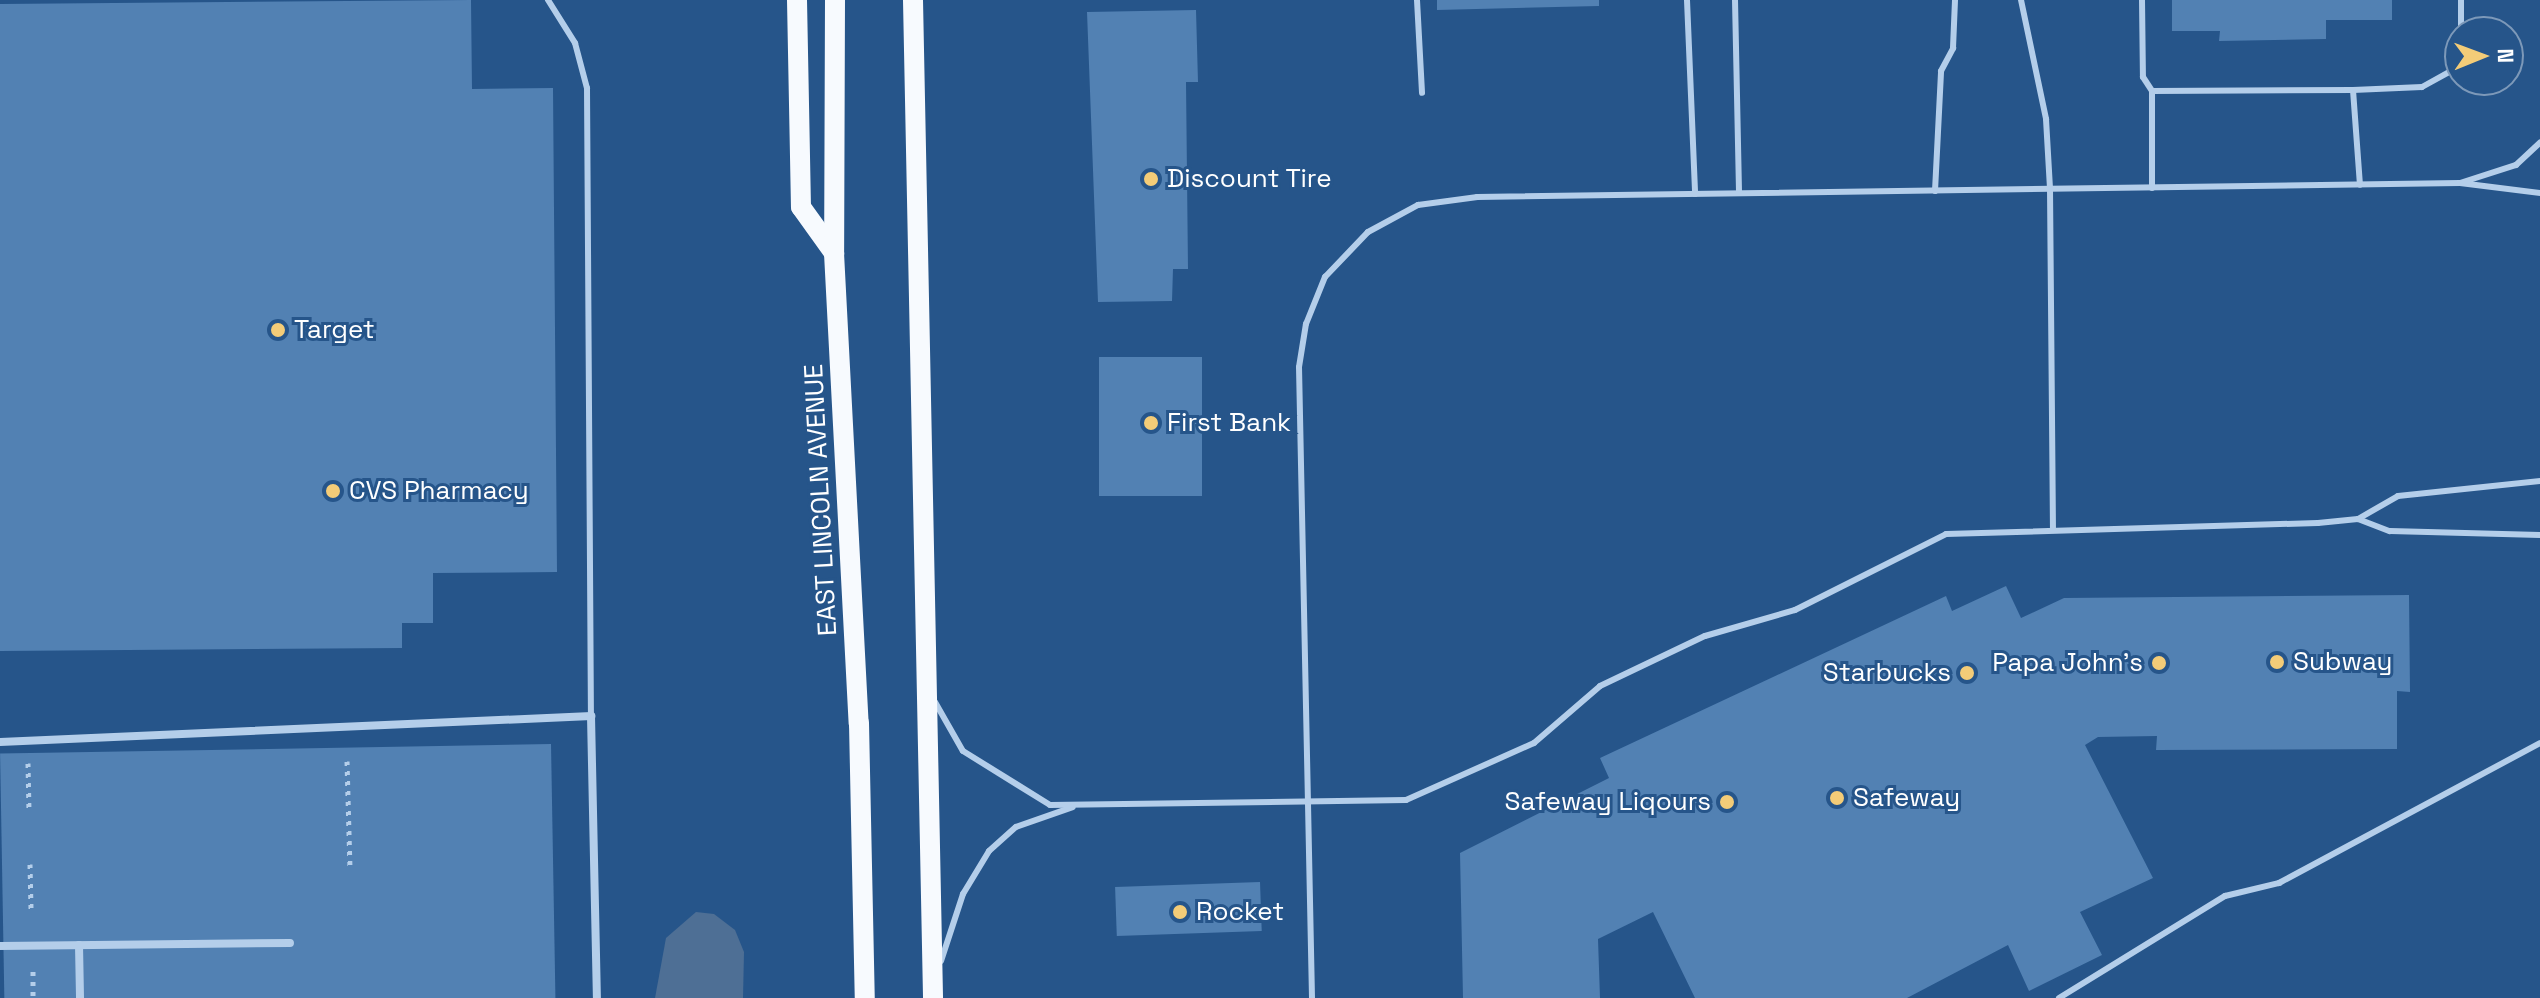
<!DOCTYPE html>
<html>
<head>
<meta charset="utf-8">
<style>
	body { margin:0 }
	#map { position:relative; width:2540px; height:998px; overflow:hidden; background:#26558a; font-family:"Space Grotesk",sans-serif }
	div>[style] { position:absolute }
	.water>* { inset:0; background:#4e6f95 }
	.building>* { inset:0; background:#5281b3; transform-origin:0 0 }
	.path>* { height:5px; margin-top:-2.5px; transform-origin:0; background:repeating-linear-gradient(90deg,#b4ceea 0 4px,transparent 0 10px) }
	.service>* { height:6px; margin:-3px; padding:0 3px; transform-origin:3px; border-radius:3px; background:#b4ceea }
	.minor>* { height:8px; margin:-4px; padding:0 4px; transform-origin:4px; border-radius:4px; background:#b4ceea }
	.primary>* { height:20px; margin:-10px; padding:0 10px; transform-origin:10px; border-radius:10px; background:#f7fafe }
	.dots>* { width:22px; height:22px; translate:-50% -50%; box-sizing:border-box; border:4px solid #26558a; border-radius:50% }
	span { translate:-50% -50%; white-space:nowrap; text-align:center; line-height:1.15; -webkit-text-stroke:6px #26558a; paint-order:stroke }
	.poi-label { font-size:26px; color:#fff }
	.left { translate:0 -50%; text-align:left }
	.right { translate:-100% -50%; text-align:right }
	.street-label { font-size:26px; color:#fff }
	.north { position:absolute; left:2444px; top:16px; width:80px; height:80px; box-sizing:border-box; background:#26558a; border:2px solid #7d99b9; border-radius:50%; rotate:89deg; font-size:22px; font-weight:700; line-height:32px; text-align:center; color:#fff }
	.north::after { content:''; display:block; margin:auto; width:28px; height:36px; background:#f3cc78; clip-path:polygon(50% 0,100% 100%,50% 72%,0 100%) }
</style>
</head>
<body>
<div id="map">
	<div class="water">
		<div style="clip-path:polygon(696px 912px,714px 914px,735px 930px,744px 952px,743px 998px,655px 998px,666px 938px)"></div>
	</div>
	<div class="building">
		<div style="clip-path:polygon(471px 0,472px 89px,553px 88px,557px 572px,433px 573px,433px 623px,402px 623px,402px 648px,0 651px,0 4px)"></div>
		<div style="clip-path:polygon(1437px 0,1599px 0,1599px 6px,1437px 10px)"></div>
		<div style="clip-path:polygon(2172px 0,2392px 0,2392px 20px,2326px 20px,2326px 39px,2219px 41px,2220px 31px,2172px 31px)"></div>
		<div style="clip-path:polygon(1196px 10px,1198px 82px,1186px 82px,1188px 269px,1173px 269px,1172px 301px,1098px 302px,1087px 12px)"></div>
		<div style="left:1202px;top:357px;width:139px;height:103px;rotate:90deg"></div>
		<div style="clip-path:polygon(2006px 586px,2021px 618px,2064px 598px,2409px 595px,2410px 692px,2397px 691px,2397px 749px,2156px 750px,2157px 736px,2098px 737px,2085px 745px,2153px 878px,2080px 912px,2102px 955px,2029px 991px,2008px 945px,1907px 998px,1695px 998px,1653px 912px,1598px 939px,1600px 998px,1463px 998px,1460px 853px,1609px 778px,1600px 758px,1946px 596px,1952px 611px)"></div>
		<div style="left:551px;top:744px;width:254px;height:551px;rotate:89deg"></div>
		<div style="left:1260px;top:882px;width:49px;height:145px;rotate:88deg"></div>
	</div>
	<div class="path">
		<div style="left:347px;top:761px;width:109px;rotate:88.4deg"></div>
		<div style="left:28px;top:763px;width:49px;rotate:88.8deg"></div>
		<div style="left:30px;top:864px;width:45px;rotate:88.7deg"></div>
		<div style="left:33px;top:971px;width:27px;rotate:90deg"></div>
	</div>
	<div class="service">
		<div style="left:548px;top:0;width:51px;rotate:57.9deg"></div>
		<div style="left:575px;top:43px;width:47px;rotate:75.1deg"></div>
		<div style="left:587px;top:88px;width:628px;rotate:89.64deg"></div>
		<div style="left:1417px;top:0;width:93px;rotate:86.9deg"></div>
		<div style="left:1687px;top:0;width:194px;rotate:87.6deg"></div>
		<div style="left:1735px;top:0;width:193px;rotate:88.8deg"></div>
		<div style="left:2021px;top:0;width:122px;rotate:78.1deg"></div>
		<div style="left:2046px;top:119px;width:70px;rotate:86.7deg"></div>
		<div style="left:2050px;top:189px;width:339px;rotate:89.5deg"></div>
		<div style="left:2142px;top:0;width:77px;rotate:89.3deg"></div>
		<div style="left:2143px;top:77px;width:17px;rotate:57deg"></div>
		<div style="left:2461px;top:32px;width:32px;rotate:-90deg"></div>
		<div style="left:2353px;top:90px;width:69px;rotate:-2.5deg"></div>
		<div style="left:2422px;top:87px;width:38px;rotate:-29deg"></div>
		<div style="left:2455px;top:69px;width:20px;rotate:-75deg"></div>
		<div style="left:2460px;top:183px;width:81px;rotate:7.1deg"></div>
		<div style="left:2152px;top:188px;width:97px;rotate:-90deg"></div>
		<div style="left:2152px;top:91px;width:201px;rotate:-0.3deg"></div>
		<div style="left:2353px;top:90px;width:95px;rotate:85.8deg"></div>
		<div style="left:1935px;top:191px;width:120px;rotate:-87.1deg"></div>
		<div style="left:1941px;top:71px;width:26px;rotate:-62deg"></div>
		<div style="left:1953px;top:48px;width:48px;rotate:-87.6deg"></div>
		<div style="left:2358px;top:519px;width:34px;rotate:21deg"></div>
		<div style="left:2390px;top:531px;width:150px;rotate:1.5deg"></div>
		<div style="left:935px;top:702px;width:56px;rotate:60.3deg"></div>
		<div style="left:963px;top:751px;width:102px;rotate:31.8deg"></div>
		<div style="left:1050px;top:805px;width:356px;rotate:-0.8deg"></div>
		<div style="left:1406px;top:800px;width:140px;rotate:-24deg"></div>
		<div style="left:1534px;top:743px;width:87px;rotate:-40.8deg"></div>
		<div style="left:1600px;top:686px;width:116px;rotate:-25.5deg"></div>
		<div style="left:1705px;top:636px;width:94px;rotate:-16.1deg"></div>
		<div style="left:1795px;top:610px;width:169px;rotate:-26.7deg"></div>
		<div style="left:1946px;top:534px;width:372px;rotate:-1.7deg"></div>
		<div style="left:2318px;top:523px;width:40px;rotate:-5.7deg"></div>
		<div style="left:2358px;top:519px;width:46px;rotate:-29.9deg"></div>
		<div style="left:2398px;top:496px;width:143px;rotate:-6deg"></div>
		<div style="left:941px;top:961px;width:71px;rotate:-71.8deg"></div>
		<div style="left:963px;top:894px;width:50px;rotate:-58.8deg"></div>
		<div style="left:989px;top:851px;width:36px;rotate:-42deg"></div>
		<div style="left:1016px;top:827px;width:60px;rotate:-19.3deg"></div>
		<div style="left:1312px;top:998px;width:631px;rotate:-91.18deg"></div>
		<div style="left:1299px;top:367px;width:44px;rotate:-80.8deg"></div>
		<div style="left:1306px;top:324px;width:51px;rotate:-68deg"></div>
		<div style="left:1325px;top:277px;width:62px;rotate:-46.3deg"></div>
		<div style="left:1368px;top:232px;width:57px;rotate:-28.4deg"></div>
		<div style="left:1418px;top:205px;width:60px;rotate:-7.7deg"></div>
		<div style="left:1477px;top:197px;width:983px;rotate:-0.82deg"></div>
		<div style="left:2460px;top:183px;width:59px;rotate:-17.8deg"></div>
		<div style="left:2516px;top:165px;width:33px;rotate:-43deg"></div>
		<div style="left:2059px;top:998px;width:195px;rotate:-31.6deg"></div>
		<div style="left:2225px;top:896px;width:56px;rotate:-13.5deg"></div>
		<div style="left:2279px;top:883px;width:296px;rotate:-28.2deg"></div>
	</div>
	<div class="minor">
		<div style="left:0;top:742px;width:592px;rotate:-2.52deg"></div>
		<div style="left:591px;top:716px;width:282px;rotate:88.8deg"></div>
		<div style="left:79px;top:945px;width:53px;rotate:88.9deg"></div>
		<div style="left:0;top:946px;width:290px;rotate:-0.6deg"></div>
	</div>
	<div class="primary">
		<div style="left:797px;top:0;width:207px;rotate:88.9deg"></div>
		<div style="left:801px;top:207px;width:57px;rotate:54.3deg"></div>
		<div style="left:835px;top:0;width:253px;rotate:90.2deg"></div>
		<div style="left:834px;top:253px;width:471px;rotate:87deg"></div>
		<div style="left:859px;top:723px;width:275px;rotate:88.8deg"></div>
		<div style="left:913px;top:0;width:998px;rotate:88.85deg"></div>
	</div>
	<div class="dots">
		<div style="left:1151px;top:179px;background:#f3cc78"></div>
		<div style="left:278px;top:330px;background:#f3cc78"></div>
		<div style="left:1151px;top:423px;background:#f3cc78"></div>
		<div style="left:333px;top:491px;background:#f3cc78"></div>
		<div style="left:2277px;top:662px;background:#f3cc78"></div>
		<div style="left:2159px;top:663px;background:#f3cc78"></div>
		<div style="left:1967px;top:673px;background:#f3cc78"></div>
		<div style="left:1837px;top:798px;background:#f3cc78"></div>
		<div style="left:1727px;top:802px;background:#f3cc78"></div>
		<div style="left:1180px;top:912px;background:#f3cc78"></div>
	</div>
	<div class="poi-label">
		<span class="left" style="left:1167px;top:179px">Discount Tire</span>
		<span class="left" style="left:294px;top:330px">Target</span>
		<span class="left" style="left:1167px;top:423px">First Bank</span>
		<span class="left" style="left:349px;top:491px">CVS Pharmacy</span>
		<span class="left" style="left:2293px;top:662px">Subway</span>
		<span class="right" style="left:2143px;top:663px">Papa John's</span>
		<span class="right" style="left:1951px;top:673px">Starbucks</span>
		<span class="left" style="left:1853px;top:798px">Safeway</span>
		<span class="right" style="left:1711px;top:802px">Safeway Liqours</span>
		<span class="left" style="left:1196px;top:912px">Rocket</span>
	</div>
	<div class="street-label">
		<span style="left:821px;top:500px;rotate:-93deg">EAST LINCOLN AVENUE</span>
	</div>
	<div class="north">N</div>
</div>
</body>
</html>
